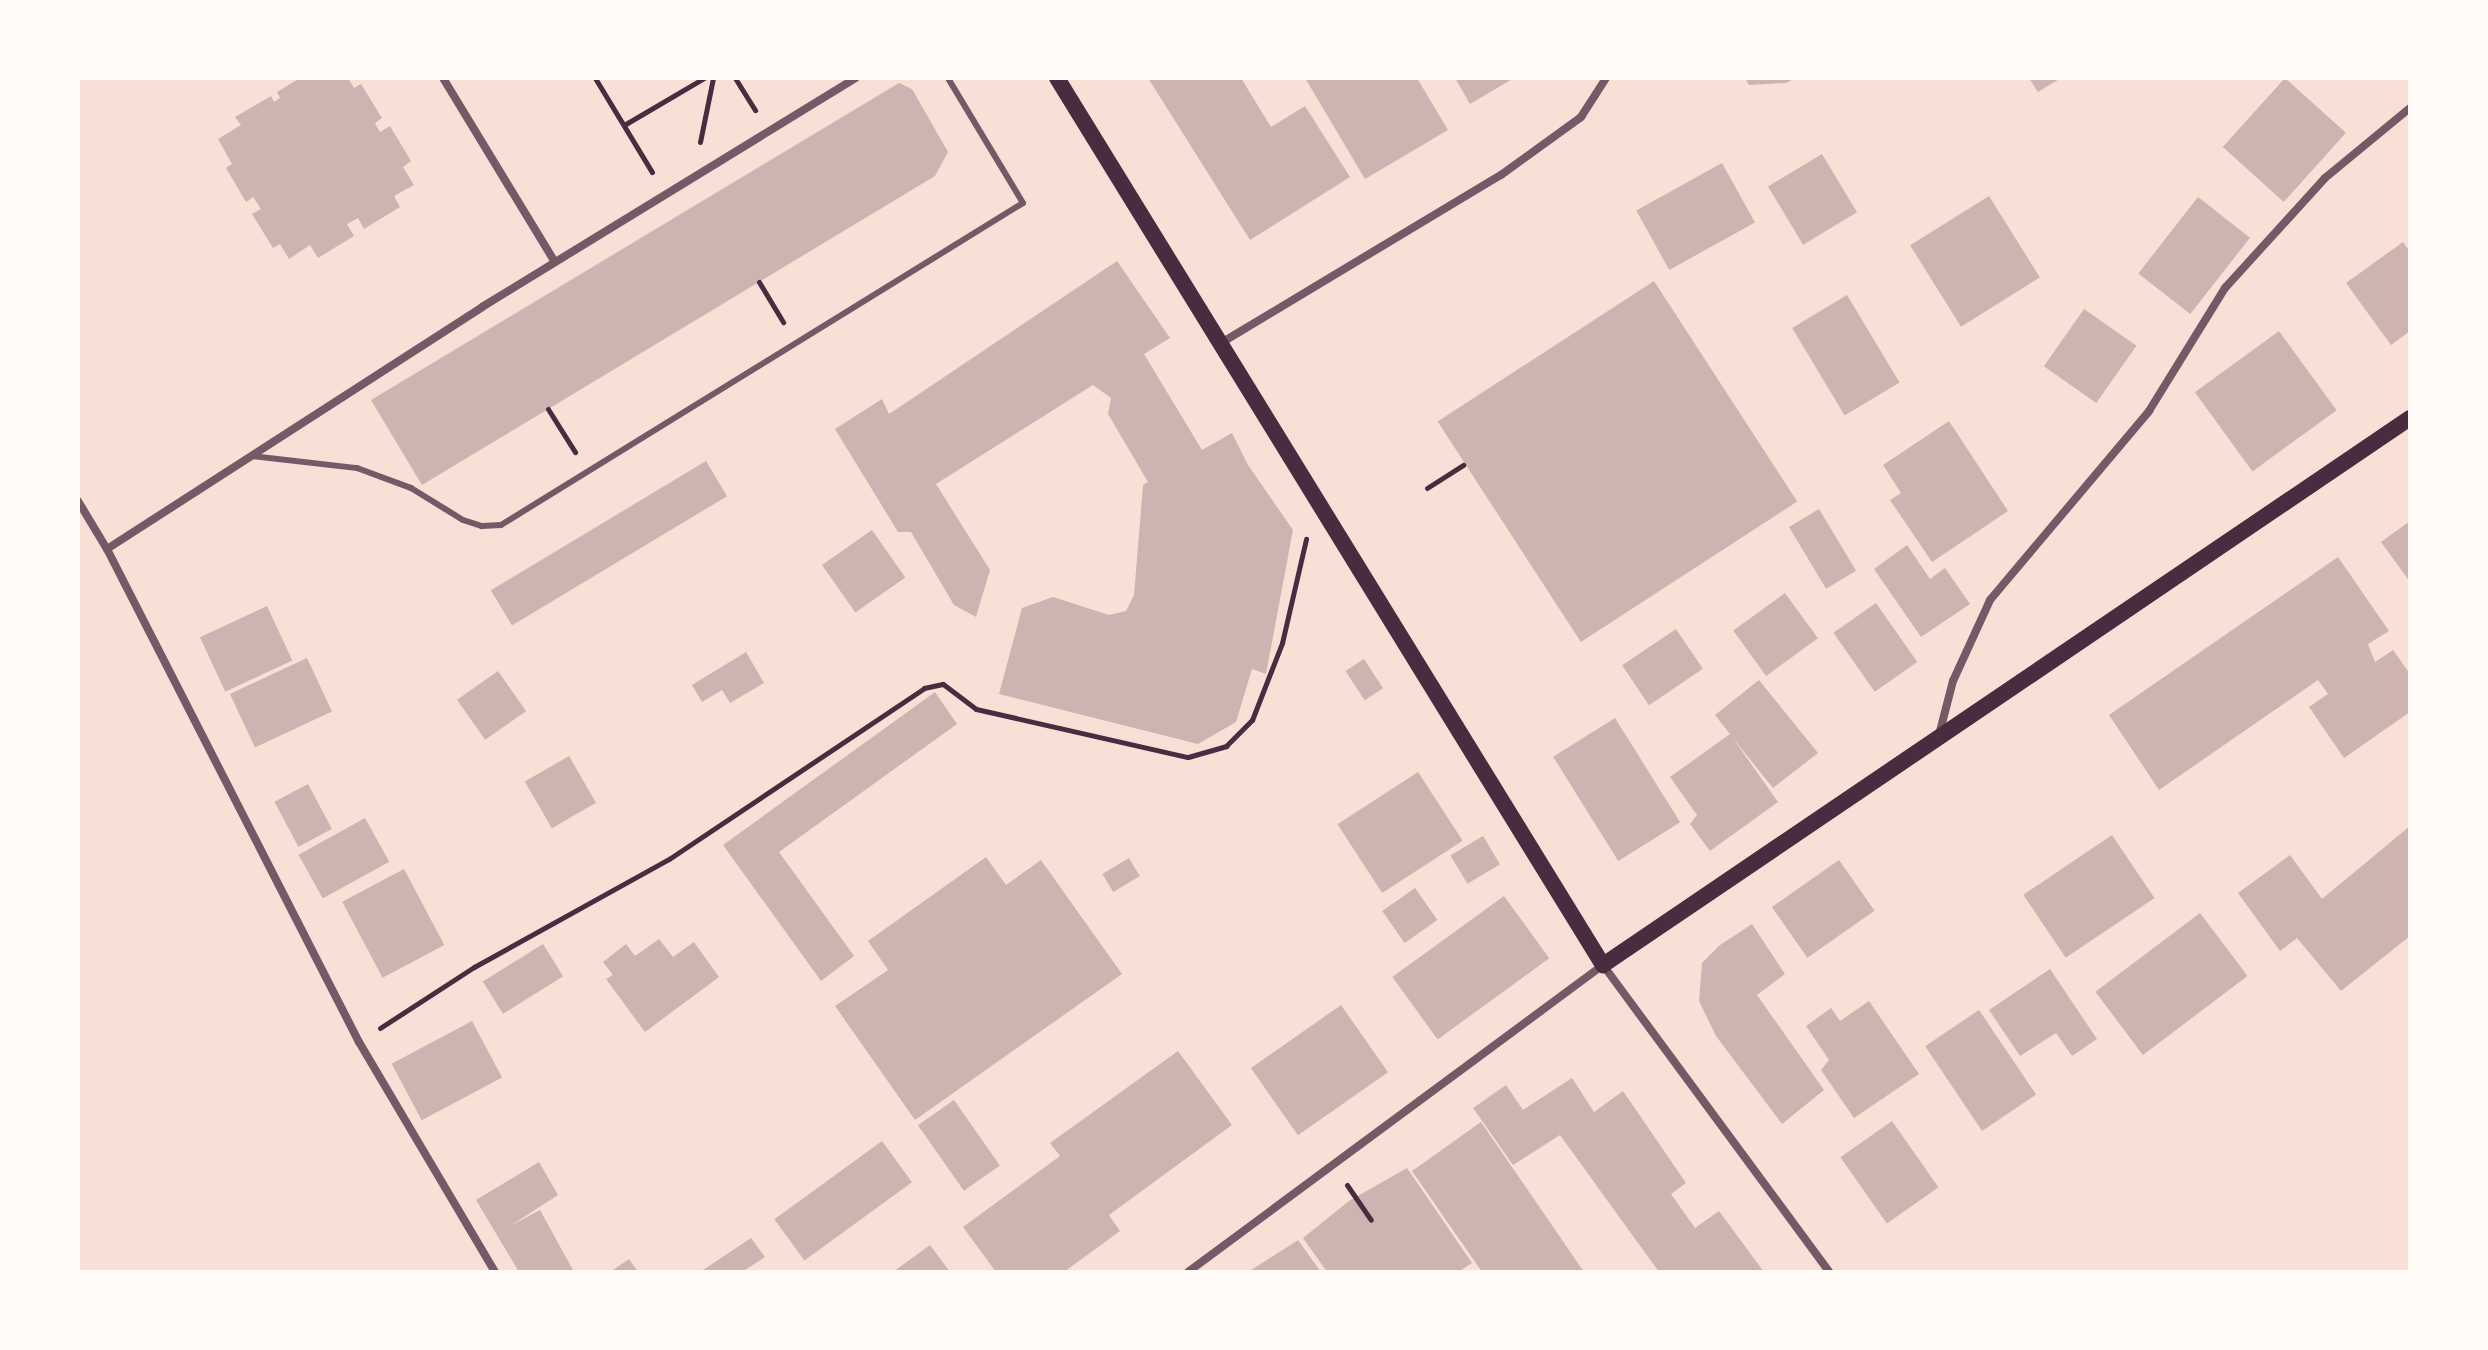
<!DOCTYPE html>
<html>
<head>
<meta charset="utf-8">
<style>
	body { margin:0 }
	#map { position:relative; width:2488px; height:1350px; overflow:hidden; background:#f7e1d7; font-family:"Roboto Condensed",sans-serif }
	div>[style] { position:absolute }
	.building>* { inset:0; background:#ccb4b1; transform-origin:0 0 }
	.path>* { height:5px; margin:-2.5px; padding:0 2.5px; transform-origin:2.5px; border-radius:2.5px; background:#4a2c40 }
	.service>* { height:6px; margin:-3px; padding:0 3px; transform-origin:3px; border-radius:3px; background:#755966 }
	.minor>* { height:8px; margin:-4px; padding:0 4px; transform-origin:4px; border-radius:4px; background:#755966 }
	.secondary>* { height:16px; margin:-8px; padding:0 8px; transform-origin:8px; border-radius:8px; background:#4a2c40 }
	span { translate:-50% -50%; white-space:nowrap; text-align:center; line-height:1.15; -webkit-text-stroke:7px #fffaf5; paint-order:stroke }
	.frame { position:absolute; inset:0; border:80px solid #fffaf5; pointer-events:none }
</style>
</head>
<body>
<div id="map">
	<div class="building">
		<div style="clip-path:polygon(300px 78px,348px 78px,354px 88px,361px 84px,382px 118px,375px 123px,380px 132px,390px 126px,411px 161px,403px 167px,414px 185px,394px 196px,400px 207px,364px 229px,358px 218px,347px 224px,354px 236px,318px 258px,310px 245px,289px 259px,280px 244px,273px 248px,252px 214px,261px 209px,253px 197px,246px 202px,226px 168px,232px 164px,218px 139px,241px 125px,235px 117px,271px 96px,274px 102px,280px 98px,277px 92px)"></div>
		<div style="clip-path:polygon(1148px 78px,1241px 78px,1271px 127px,1305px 106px,1350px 177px,1250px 240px)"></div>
		<div style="clip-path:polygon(1305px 78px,1417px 78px,1448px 130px,1365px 179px)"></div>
		<div style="clip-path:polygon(1455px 78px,1514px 78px,1470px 104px)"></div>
		<div style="clip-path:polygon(1745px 78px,1795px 78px,1786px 83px,1749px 85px)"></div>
		<div style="clip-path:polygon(2029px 78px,2061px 78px,2038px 92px)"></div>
		<div style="left:2285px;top:78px;width:82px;height:93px;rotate:42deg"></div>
		<div style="clip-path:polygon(899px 83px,912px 89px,948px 152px,935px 176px,422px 485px,371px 400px)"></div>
		<div style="left:1822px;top:154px;width:68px;height:63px;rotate:59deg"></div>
		<div style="left:1722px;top:163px;width:68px;height:98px;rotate:61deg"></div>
		<div style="left:1989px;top:196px;width:96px;height:93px;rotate:58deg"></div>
		<div style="left:2198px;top:197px;width:66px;height:97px;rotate:38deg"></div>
		<div style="clip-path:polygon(2403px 242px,2410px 252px,2410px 331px,2391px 345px,2346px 283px)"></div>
		<div style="clip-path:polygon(1117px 261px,1170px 338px,1144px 354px,1202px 450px,1232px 433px,1248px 465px,1293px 530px,1266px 674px,1252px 669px,1236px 722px,1198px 744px,999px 694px,1022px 608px,1053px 597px,1109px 615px,1126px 611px,1134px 595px,1143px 485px,1148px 482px,1108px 414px,1111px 398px,1093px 385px,936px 484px,990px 570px,976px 617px,954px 605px,911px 532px,898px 532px,835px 429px,882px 399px,889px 414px)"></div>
		<div style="left:1654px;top:281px;width:263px;height:258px;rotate:57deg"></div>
		<div style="left:1847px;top:295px;width:102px;height:64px;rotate:59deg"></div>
		<div style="left:2084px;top:309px;width:64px;height:70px;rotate:35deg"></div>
		<div style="left:2279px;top:331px;width:98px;height:104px;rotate:54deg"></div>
		<div style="clip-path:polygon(1949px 421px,2008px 511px,1932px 562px,1890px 500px,1901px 493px,1883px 465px)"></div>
		<div style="left:706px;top:461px;width:41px;height:251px;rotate:59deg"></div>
		<div style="left:1819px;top:509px;width:72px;height:35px;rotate:59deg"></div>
		<div style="clip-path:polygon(2410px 521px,2410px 582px,2381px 542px)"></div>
		<div style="left:872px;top:530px;width:58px;height:61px;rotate:55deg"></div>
		<div style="clip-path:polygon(1907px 545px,1930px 579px,1945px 568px,1970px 604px,1921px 637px,1874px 569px)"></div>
		<div style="clip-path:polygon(2338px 557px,2389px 631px,2368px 644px,2375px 662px,2393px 650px,2410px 674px,2410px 712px,2344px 758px,2309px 707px,2328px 694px,2318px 680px,2159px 790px,2109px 715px)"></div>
		<div style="left:1785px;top:593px;width:56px;height:64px;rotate:54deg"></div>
		<div style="left:1876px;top:603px;width:72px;height:52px;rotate:55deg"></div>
		<div style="left:267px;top:606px;width:60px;height:74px;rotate:65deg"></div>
		<div style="left:1676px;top:629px;width:48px;height:65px;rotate:56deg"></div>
		<div style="clip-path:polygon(746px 652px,764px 683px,730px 703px,722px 690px,702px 702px,692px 685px)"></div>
		<div style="left:307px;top:658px;width:59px;height:85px;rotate:65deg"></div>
		<div style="left:1364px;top:659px;width:35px;height:22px;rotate:57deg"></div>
		<div style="left:498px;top:671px;width:49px;height:50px;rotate:55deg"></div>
		<div style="clip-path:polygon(1759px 680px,1818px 753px,1773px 788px,1732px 737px,1778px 802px,1710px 851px,1690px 824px,1697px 815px,1670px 777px,1730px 734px,1715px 715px)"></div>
		<div style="clip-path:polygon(935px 692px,957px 724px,779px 852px,854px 956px,821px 981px,723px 845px)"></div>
		<div style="left:1615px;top:718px;width:123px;height:73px;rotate:58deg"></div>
		<div style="left:569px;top:756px;width:54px;height:51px;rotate:60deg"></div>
		<div style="left:1418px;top:772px;width:82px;height:96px;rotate:57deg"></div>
		<div style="left:308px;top:784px;width:51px;height:38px;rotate:62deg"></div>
		<div style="left:365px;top:818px;width:50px;height:76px;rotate:61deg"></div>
		<div style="clip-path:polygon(2410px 826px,2410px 936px,2341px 991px,2297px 938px,2280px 951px,2238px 893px,2290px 855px,2322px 899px)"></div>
		<div style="left:2112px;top:835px;width:76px;height:107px;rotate:56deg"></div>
		<div style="left:1483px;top:836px;width:33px;height:38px;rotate:59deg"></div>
		<div style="clip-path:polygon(986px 857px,1006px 885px,1041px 860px,1122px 974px,915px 1120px,835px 1006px,888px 970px,868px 941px)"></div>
		<div style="left:1129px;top:858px;width:21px;height:31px;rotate:59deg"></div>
		<div style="left:1839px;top:860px;width:62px;height:82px;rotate:55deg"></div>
		<div style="left:404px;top:869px;width:86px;height:70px;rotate:62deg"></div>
		<div style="left:1415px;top:888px;width:39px;height:40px;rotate:55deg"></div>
		<div style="left:1504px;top:896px;width:77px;height:138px;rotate:54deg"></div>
		<div style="left:2200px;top:913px;width:79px;height:131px;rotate:53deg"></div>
		<div style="clip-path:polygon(1752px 924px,1785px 974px,1757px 995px,1824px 1090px,1782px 1124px,1716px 1036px,1699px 1001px,1702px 963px,1720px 945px)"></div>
		<div style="clip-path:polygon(659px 939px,673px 957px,694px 942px,719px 977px,645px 1032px,606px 979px,613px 975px,603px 962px,626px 944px,635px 956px)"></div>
		<div style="left:543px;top:944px;width:38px;height:71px;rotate:58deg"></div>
		<div style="clip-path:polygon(2050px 969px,2097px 1039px,2072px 1056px,2056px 1033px,2020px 1056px,1989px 1010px)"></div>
		<div style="clip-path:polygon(1869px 1001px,1919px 1074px,1854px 1118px,1821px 1070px,1829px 1060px,1806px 1026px,1831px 1008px,1840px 1021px)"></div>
		<div style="left:1341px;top:1005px;width:82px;height:110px;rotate:55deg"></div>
		<div style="left:1979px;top:1010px;width:102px;height:65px;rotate:56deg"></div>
		<div style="left:472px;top:1021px;width:64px;height:91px;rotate:62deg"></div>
		<div style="clip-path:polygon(1178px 1051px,1232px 1125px,1109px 1215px,1120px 1231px,1064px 1272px,996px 1272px,963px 1227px,1060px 1156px,1050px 1143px)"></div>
		<div style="clip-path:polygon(1572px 1078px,1594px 1112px,1623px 1091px,1686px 1183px,1671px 1194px,1695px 1228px,1719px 1211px,1764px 1272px,1659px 1272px,1560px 1135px,1513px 1165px,1473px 1108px,1506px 1085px,1523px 1110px)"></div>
		<div style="left:954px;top:1100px;width:80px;height:44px;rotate:55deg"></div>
		<div style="left:1892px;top:1121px;width:81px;height:63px;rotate:55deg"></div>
		<div style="clip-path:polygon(1481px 1122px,1584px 1272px,1482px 1272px,1412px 1171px)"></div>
		<div style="left:882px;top:1141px;width:51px;height:133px;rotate:54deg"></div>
		<div style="clip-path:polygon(539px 1162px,558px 1195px,510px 1226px,540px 1210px,574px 1272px,519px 1272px,476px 1200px)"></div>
		<div style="clip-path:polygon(1407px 1168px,1472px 1263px,1458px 1272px,1327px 1272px,1303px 1238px,1349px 1201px)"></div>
		<div style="clip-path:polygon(751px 1238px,765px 1257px,742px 1272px,700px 1272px)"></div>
		<div style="clip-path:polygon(1298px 1240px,1321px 1272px,1248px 1272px)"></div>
		<div style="clip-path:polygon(930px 1245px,950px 1272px,893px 1272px)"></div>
		<div style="clip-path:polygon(629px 1259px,638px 1272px,610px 1272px)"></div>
	</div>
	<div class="path">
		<div style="left:595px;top:78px;width:110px;rotate:58.8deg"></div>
		<div style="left:735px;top:78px;width:38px;rotate:58deg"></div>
		<div style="left:624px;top:125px;width:93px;rotate:-30.4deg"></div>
		<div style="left:700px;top:142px;width:65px;rotate:-78.5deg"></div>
		<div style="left:759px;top:282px;width:47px;rotate:59deg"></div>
		<div style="left:548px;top:409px;width:51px;rotate:57.9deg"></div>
		<div style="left:1427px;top:488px;width:43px;rotate:-32.6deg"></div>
		<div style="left:380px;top:1028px;width:112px;rotate:-33deg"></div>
		<div style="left:474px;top:967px;width:223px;rotate:-29deg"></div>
		<div style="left:669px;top:859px;width:307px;rotate:-33.8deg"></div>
		<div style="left:924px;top:688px;width:19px;rotate:-12deg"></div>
		<div style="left:943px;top:684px;width:41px;rotate:37.1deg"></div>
		<div style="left:976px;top:709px;width:217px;rotate:12.8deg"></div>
		<div style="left:1188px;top:757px;width:40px;rotate:-16deg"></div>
		<div style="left:1226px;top:746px;width:37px;rotate:-45deg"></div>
		<div style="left:1252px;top:720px;width:83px;rotate:-68.7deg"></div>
		<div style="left:1282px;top:643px;width:107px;rotate:-77deg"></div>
		<div style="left:1347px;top:1185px;width:42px;rotate:55.6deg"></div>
	</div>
	<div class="service">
		<div style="left:251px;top:456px;width:107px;rotate:6.5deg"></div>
		<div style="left:357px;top:468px;width:58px;rotate:20.3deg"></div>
		<div style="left:411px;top:488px;width:61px;rotate:31.6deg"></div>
		<div style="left:463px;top:520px;width:20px;rotate:18deg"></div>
		<div style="left:482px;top:526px;width:19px;rotate:-3deg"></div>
		<div style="left:501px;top:525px;width:613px;rotate:-31.67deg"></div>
		<div style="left:1023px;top:203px;width:146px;rotate:-121deg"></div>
	</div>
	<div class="minor">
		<div style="left:443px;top:78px;width:215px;rotate:58.7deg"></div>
		<div style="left:1221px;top:343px;width:327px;rotate:-31deg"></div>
		<div style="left:1501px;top:175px;width:99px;rotate:-35.9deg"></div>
		<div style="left:1581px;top:117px;width:46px;rotate:-57.3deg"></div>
		<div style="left:78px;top:501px;width:56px;rotate:58.9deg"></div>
		<div style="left:107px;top:549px;width:554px;rotate:62.93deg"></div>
		<div style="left:359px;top:1042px;width:267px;rotate:59.4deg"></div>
		<div style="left:107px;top:549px;width:446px;rotate:-32.8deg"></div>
		<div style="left:482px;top:307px;width:438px;rotate:-31.5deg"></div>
		<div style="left:1939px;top:735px;width:56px;rotate:-75.5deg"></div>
		<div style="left:1953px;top:681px;width:89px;rotate:-65.4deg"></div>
		<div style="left:1990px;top:600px;width:247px;rotate:-49.9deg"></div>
		<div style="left:2149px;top:411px;width:145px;rotate:-58.3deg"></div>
		<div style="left:2225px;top:288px;width:149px;rotate:-47.7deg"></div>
		<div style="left:2325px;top:178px;width:110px;rotate:-39.5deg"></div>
		<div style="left:1188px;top:1272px;width:516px;rotate:-36.49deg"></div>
		<div style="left:1603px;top:965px;width:381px;rotate:53.6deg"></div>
	</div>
	<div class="secondary">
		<div style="left:1057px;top:78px;width:1042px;rotate:58.39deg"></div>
		<div style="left:1603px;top:965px;width:975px;rotate:-34.13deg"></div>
	</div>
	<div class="frame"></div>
</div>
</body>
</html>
